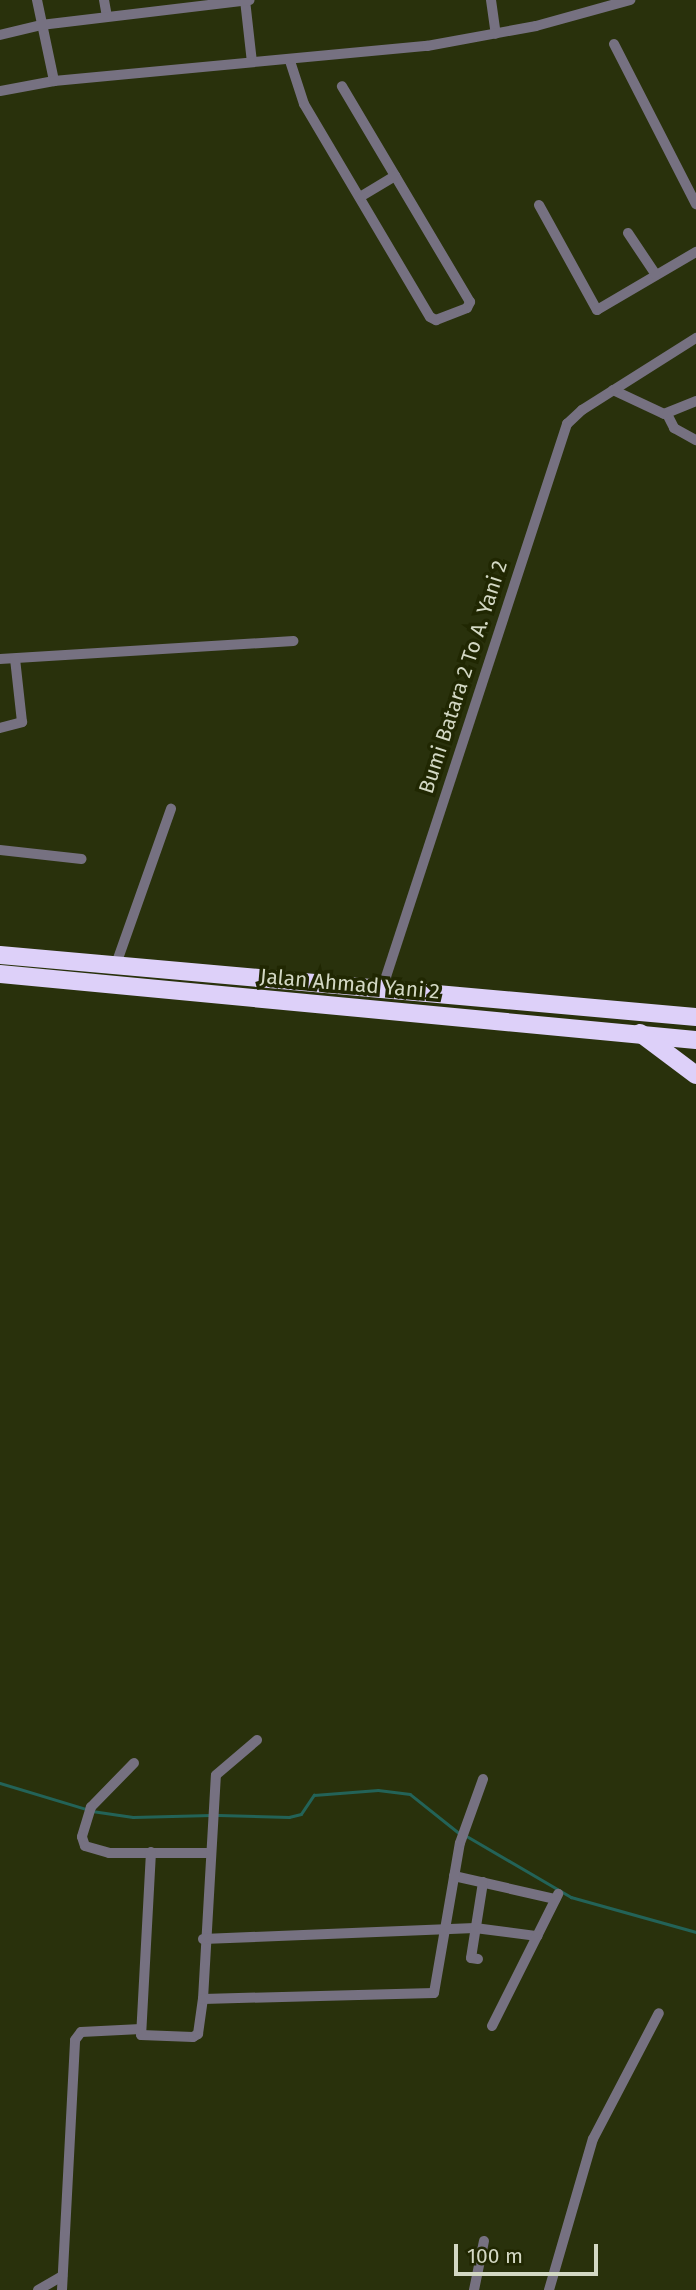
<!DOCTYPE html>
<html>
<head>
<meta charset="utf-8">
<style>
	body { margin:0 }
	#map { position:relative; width:696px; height:2290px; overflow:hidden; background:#29310c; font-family:"Fira Sans",sans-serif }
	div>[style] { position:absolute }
	.stream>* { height:2.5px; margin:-1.25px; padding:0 1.25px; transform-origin:1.25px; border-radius:1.25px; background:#236358 }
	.street>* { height:10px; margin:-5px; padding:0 5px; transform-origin:5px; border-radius:5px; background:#767181 }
	.highway>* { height:18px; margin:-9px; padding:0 9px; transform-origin:9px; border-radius:9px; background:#ddd0f9 }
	span { translate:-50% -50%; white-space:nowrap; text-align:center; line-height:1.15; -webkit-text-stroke:7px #202702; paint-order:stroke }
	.street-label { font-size:21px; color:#d3d8c4 }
	.scale { position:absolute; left:454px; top:2244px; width:144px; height:32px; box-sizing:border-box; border:4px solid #d3d8c4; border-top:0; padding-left:9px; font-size:21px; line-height:24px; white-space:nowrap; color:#d3d8c4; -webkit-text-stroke:5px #202702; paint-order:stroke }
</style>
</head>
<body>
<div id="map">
	<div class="stream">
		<div style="left:0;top:1783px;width:90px;rotate:16.8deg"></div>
		<div style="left:92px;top:1811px;width:41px;rotate:8.3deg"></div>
		<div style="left:133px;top:1817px;width:78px;rotate:-1.5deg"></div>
		<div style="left:218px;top:1815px;width:71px;rotate:1.6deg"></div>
		<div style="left:289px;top:1817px;width:12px;rotate:-14deg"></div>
		<div style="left:301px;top:1814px;width:23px;rotate:-56deg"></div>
		<div style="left:314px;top:1795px;width:64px;rotate:-4.5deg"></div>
		<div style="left:378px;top:1790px;width:32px;rotate:7deg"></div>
		<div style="left:410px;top:1794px;width:63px;rotate:38.5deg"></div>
		<div style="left:465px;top:1835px;width:123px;rotate:30.3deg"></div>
		<div style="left:571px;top:1897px;width:130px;rotate:15.6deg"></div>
	</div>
	<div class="street">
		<div style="left:37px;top:0;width:83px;rotate:78.1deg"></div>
		<div style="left:104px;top:0;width:17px;rotate:80deg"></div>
		<div style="left:245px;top:0;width:62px;rotate:83.6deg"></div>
		<div style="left:491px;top:0;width:34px;rotate:82deg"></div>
		<div style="left:0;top:35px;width:42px;rotate:-13.7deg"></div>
		<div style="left:41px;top:25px;width:210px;rotate:-6.8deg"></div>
		<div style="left:614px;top:44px;width:180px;rotate:62.9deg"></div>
		<div style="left:290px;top:61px;width:45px;rotate:72deg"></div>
		<div style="left:304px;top:104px;width:247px;rotate:59.4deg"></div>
		<div style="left:430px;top:317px;width:7px;rotate:27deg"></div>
		<div style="left:436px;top:320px;width:33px;rotate:-21deg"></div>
		<div style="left:467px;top:308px;width:7px;rotate:-63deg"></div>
		<div style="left:470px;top:302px;width:251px;rotate:-120.7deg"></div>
		<div style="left:0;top:91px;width:55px;rotate:-10.5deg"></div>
		<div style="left:54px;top:81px;width:375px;rotate:-5.4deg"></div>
		<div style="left:427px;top:46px;width:111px;rotate:-10.4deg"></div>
		<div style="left:536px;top:26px;width:98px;rotate:-15.5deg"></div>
		<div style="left:360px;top:197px;width:41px;rotate:-31deg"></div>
		<div style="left:539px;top:205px;width:120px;rotate:61.1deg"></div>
		<div style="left:597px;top:310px;width:115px;rotate:-30.4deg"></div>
		<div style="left:628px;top:233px;width:50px;rotate:56.3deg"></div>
		<div style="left:613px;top:390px;width:56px;rotate:25.2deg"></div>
		<div style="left:664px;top:414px;width:35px;rotate:-22deg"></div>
		<div style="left:667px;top:414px;width:16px;rotate:63deg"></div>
		<div style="left:674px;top:428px;width:25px;rotate:29deg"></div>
		<div style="left:0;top:659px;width:294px;rotate:-3.5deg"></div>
		<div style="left:0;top:728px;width:23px;rotate:-15deg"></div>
		<div style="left:22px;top:722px;width:63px;rotate:-96.3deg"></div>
		<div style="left:0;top:850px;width:82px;rotate:6.3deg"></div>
		<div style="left:115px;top:967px;width:168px;rotate:-70.5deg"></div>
		<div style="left:382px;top:989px;width:595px;rotate:-71.87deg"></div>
		<div style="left:567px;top:424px;width:21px;rotate:-43deg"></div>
		<div style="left:582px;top:410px;width:135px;rotate:-32.3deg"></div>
		<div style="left:134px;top:1763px;width:62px;rotate:134.3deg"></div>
		<div style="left:91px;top:1807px;width:31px;rotate:107deg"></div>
		<div style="left:82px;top:1837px;width:9px;rotate:72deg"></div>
		<div style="left:85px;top:1846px;width:25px;rotate:16deg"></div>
		<div style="left:109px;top:1853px;width:99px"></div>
		<div style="left:151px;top:1852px;width:183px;rotate:93.1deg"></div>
		<div style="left:141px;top:2035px;width:52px;rotate:2.2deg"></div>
		<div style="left:193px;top:2037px;width:6px;rotate:-31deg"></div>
		<div style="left:198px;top:2034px;width:35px;rotate:-82deg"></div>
		<div style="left:203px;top:1999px;width:224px;rotate:-86.7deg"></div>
		<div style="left:216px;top:1775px;width:54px;rotate:-40.5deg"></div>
		<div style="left:454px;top:1876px;width:104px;rotate:12.8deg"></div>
		<div style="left:203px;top:1939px;width:272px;rotate:-2.3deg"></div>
		<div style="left:475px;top:1928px;width:63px;rotate:7.4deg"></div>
		<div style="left:478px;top:1959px;width:7px;rotate:-172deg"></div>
		<div style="left:471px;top:1958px;width:77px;rotate:-81deg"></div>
		<div style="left:203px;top:1999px;width:231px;rotate:-1.5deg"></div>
		<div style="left:434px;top:1993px;width:152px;rotate:-80.2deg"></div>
		<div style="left:460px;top:1843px;width:68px;rotate:-70.2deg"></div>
		<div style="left:492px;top:2026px;width:148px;rotate:-63.4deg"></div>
		<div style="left:38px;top:2290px;width:28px;rotate:-30deg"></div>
		<div style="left:62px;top:2290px;width:250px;rotate:-87deg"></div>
		<div style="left:75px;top:2040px;width:10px;rotate:-53deg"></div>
		<div style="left:81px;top:2032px;width:60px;rotate:-2.9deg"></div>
		<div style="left:474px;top:2290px;width:50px;rotate:-78.5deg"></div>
		<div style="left:549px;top:2290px;width:157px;rotate:-73.8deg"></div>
		<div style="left:593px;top:2139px;width:142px;rotate:-62.4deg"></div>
	</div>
	<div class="highway">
		<div style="left:0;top:955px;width:699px;rotate:5.09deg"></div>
		<div style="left:0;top:974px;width:699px;rotate:5.42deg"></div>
		<div style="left:640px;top:1033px;width:70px;rotate:36.9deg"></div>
	</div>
	<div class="street-label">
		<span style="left:463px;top:677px;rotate:-72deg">Bumi Batara 2 To A. Yani 2</span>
		<span style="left:350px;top:984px;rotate:5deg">Jalan Ahmad Yani 2</span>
	</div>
	<div class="scale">100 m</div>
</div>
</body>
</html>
